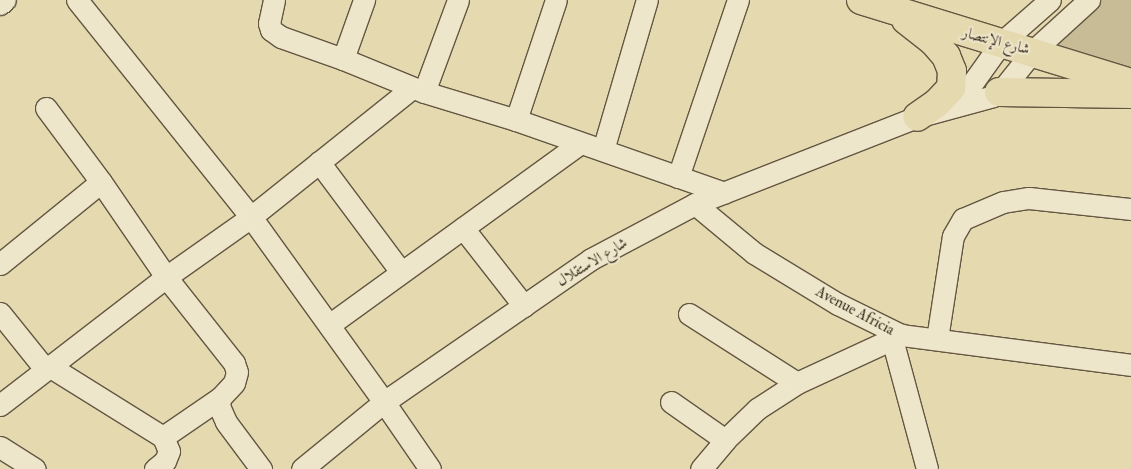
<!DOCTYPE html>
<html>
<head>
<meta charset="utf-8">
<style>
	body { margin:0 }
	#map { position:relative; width:1131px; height:469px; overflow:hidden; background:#e5d9af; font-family:"IM FELL Double Pica",Amiri,serif }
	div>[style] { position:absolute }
	.green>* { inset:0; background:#c8bc96 }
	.roads { filter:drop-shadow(1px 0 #645742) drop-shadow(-1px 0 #645742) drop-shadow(0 1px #645742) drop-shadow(0 -1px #645742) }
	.minor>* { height:21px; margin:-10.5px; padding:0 10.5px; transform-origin:10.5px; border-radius:10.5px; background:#eee6cb }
	.major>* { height:28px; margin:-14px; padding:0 14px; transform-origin:14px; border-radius:14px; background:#e5d9af }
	span { translate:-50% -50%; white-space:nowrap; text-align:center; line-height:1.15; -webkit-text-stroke:4px #eee6cb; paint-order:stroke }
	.street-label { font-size:15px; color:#392c1e }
</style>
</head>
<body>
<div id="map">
	<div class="green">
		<div style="clip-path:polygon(1101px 0,1131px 0,1131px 69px,1049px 45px)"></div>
	</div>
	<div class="roads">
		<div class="minor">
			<div style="left:77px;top:0;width:278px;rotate:51.3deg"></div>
			<div style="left:251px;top:217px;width:228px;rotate:54.3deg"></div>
			<div style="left:384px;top:402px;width:81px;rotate:55.5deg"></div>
			<div style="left:274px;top:0;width:24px;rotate:102deg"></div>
			<div style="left:269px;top:23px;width:7px;rotate:74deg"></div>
			<div style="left:271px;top:30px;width:12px;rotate:35deg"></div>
			<div style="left:281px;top:37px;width:66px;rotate:19.5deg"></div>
			<div style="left:343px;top:59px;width:87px;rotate:22.2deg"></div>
			<div style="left:424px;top:92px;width:96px;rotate:16.9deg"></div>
			<div style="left:516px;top:120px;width:220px;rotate:19.3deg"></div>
			<div style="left:0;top:4px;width:6px;rotate:-39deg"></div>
			<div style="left:343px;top:59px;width:63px;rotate:-70.4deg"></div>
			<div style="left:424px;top:92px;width:98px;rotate:-69.7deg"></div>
			<div style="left:956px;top:106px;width:77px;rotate:-54.5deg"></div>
			<div style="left:1001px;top:43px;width:65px;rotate:-41.3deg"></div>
			<div style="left:46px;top:108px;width:92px;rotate:53.4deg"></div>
			<div style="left:516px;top:120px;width:126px;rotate:-71.6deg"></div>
			<div style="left:603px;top:150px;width:156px;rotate:-73.7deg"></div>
			<div style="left:319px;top:162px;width:137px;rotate:53.3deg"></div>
			<div style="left:678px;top:177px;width:187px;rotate:-71.3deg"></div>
			<div style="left:695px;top:204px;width:77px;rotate:39.7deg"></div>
			<div style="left:754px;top:253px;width:98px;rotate:31.3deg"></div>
			<div style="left:838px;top:304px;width:70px;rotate:26.2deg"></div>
			<div style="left:901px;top:335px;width:232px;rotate:7.4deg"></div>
			<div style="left:463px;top:228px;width:99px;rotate:52deg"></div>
			<div style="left:0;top:264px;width:130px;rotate:-39.1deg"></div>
			<div style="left:101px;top:182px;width:115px;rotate:55.6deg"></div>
			<div style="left:166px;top:277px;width:110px;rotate:51.7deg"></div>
			<div style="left:234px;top:363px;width:9px;rotate:72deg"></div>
			<div style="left:237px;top:372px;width:11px;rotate:105deg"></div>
			<div style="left:234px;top:383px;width:21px;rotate:133deg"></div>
			<div style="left:220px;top:398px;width:8px;rotate:97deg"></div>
			<div style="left:219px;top:406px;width:17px;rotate:66deg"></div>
			<div style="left:226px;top:422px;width:59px;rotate:53.3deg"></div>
			<div style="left:0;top:313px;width:72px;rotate:51.2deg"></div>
			<div style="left:689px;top:314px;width:128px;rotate:32.6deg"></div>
			<div style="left:329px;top:325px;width:310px;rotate:-35.9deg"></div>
			<div style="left:892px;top:339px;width:135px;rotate:74.9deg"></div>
			<div style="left:937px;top:339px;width:104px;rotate:-81.2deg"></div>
			<div style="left:953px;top:236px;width:20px;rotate:-60deg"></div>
			<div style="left:963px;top:219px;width:43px;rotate:-23deg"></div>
			<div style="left:1003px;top:202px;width:26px;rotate:-9deg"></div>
			<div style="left:1029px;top:198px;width:103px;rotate:6.2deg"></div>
			<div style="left:49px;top:366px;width:134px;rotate:31.9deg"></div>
			<div style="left:163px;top:437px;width:15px;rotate:67deg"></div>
			<div style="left:169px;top:451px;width:11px;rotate:112deg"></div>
			<div style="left:165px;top:461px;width:13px;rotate:141deg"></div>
			<div style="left:671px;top:402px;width:66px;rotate:35.1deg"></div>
			<div style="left:0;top:405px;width:210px;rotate:-37.6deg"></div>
			<div style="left:166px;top:277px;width:104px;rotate:-35.2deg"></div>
			<div style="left:251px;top:217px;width:206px;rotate:-38.7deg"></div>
			<div style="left:163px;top:437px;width:69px;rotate:-34.4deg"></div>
			<div style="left:0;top:447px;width:41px;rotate:32.2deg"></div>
			<div style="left:302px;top:469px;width:106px;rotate:-39.3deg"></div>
			<div style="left:384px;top:402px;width:252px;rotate:-34.6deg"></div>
			<div style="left:591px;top:259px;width:118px;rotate:-27.9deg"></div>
			<div style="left:695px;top:204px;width:238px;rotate:-21.4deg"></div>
			<div style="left:917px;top:117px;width:79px;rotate:-15.4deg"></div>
			<div style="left:993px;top:96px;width:16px;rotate:-40deg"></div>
			<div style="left:1005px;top:86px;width:45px;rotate:-51.3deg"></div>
			<div style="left:1033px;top:51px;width:76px;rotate:-42.3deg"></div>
			<div style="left:701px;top:469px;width:38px;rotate:-50deg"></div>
			<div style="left:725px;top:440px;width:45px;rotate:-44.1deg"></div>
			<div style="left:757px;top:409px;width:48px;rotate:-33deg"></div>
			<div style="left:797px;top:383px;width:115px;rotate:-24.8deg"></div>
		</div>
		<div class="major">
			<div style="left:861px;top:0;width:282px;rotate:17.1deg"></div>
			<div style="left:906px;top:20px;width:34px;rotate:38deg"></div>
			<div style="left:933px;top:41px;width:20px;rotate:49deg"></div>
			<div style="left:946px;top:56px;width:16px;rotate:68deg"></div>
			<div style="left:952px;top:71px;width:17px;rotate:93deg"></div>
			<div style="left:951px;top:88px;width:21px;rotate:133deg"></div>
			<div style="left:937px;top:103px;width:24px;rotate:145deg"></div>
			<div style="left:999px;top:92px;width:132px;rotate:0.9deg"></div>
		</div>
	</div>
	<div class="street-label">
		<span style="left:996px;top:41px;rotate:15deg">شارع الإنتصار</span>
		<span style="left:592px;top:262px;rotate:-31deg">شارع الاستقلال</span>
		<span style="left:855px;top:311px;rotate:28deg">Avenue Africia</span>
	</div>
</div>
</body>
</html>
